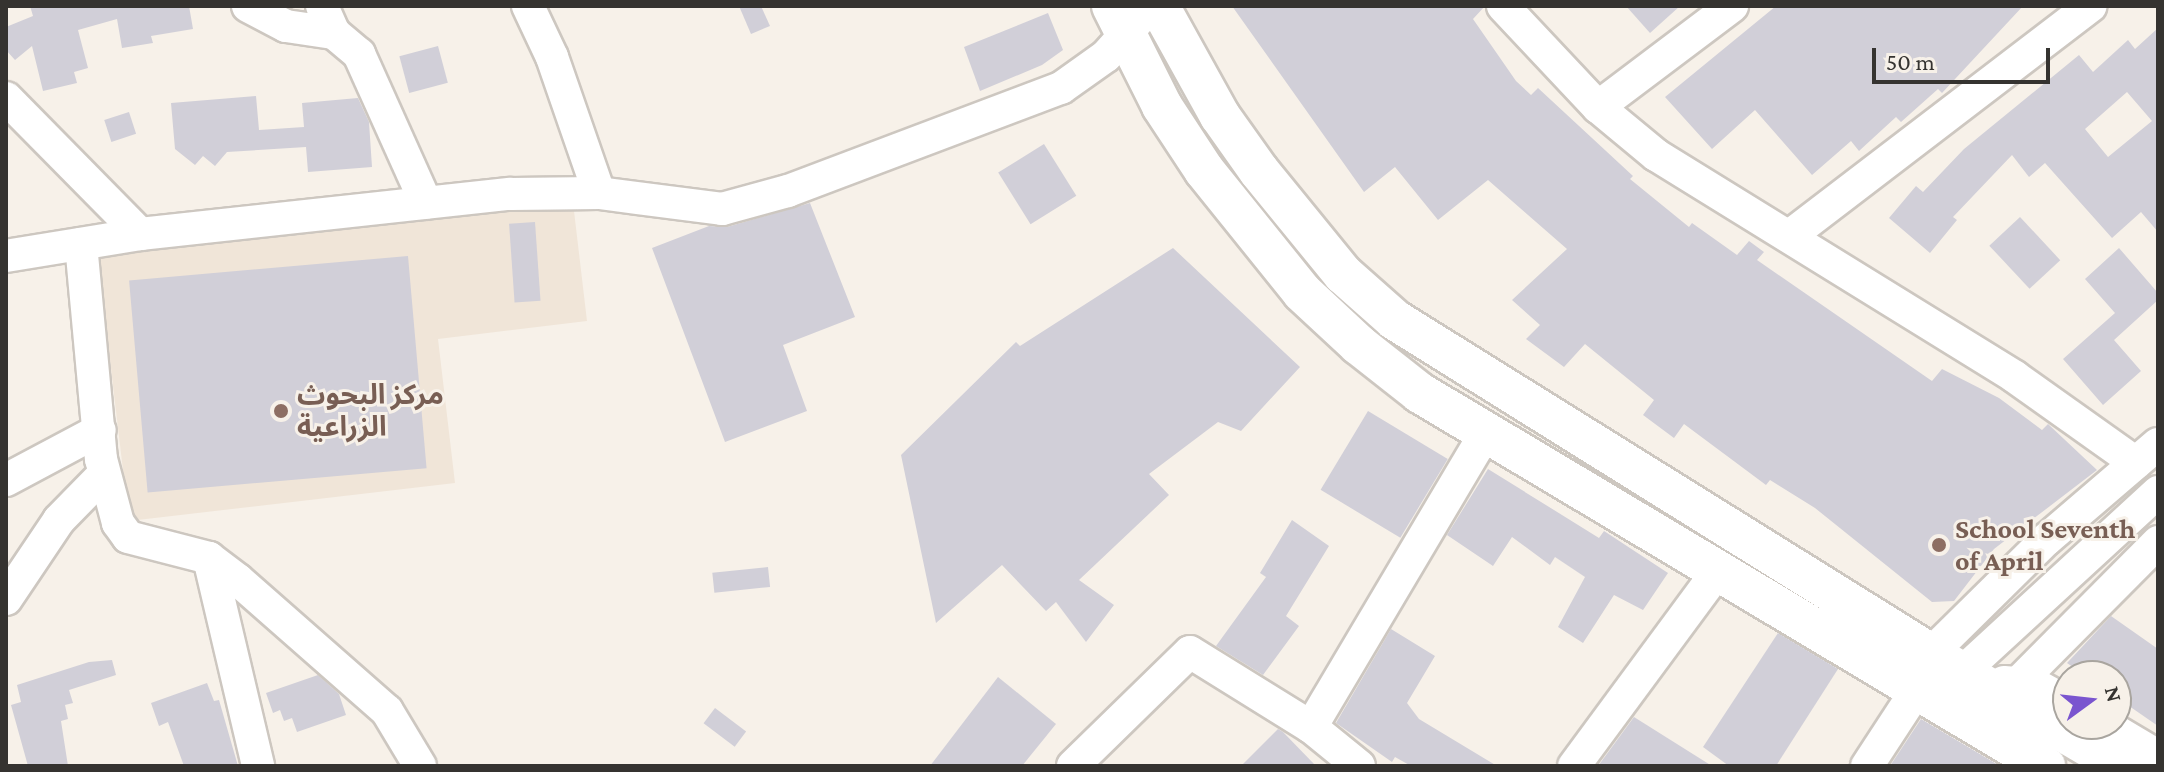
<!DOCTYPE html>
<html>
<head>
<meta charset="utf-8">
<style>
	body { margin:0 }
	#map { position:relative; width:2164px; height:772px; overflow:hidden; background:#f7f1e9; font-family:"Crimson Pro","Noto Sans Arabic",serif }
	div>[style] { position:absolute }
	.built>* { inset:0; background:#f0e5d8 }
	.building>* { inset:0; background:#d1cfd8; transform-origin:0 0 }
	.roads { filter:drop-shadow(2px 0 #cdc7c0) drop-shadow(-2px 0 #cdc7c0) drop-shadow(0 2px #cdc7c0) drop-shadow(0 -2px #cdc7c0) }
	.minor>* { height:32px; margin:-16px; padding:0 16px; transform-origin:16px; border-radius:16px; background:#fff }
	.major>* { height:40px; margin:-20px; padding:0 20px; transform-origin:20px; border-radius:20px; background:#fff }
	.dots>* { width:22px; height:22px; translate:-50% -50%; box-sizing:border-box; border:4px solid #f7f1e9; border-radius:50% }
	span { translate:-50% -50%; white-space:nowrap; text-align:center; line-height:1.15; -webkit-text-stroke:6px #f7f1e9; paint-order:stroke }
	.education-label { font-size:28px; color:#785e54; font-weight:700 }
	.left { translate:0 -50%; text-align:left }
	.frame { position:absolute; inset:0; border:8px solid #353330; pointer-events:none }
	.north { position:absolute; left:2052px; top:660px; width:80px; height:80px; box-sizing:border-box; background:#f7f1e9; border:2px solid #a9a59f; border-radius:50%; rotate:75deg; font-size:22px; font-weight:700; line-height:32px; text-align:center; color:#353330 }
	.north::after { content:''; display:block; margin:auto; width:28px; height:36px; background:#7a55cf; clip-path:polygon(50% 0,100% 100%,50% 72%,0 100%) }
	.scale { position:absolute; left:1872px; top:48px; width:178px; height:36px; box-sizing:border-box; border:4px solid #353330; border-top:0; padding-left:10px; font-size:24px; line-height:28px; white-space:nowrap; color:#353330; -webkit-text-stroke:6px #f7f1e9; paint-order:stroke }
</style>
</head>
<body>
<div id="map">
	<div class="built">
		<div style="clip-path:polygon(572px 194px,587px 321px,438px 339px,455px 483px,129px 521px,97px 250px)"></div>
	</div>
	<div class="building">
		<div style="clip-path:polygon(30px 6px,189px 6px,193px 29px,151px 36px,153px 43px,122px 48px,117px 19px,78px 30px,88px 68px,74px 72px,77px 83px,43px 91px,32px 46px,15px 60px,6px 50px,6px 27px,33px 16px)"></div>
		<div style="clip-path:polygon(739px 6px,761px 6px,770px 26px,751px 34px)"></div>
		<div style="clip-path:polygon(1232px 6px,1485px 6px,1473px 19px,1516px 81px,1531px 95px,1538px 88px,1633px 176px,1630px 179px,1689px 227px,1692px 223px,1737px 255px,1749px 241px,1764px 252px,1757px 260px,1932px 381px,1942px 369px,1999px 398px,2042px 430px,2048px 424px,2097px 470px,1994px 549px,1954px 601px,1932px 602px,1815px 508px,1770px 480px,1766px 485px,1684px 424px,1674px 438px,1643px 415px,1654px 400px,1585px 344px,1564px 367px,1526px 339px,1540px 325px,1512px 300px,1567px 249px,1488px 180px,1438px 220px,1395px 167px,1364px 192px)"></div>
		<div style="clip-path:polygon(1626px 6px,1680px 6px,1650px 33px)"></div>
		<div style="clip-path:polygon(1776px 6px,2023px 6px,1942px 93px,1938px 89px,1901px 122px,1896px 117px,1859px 151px,1851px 141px,1812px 175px,1755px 110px,1712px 149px,1665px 97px)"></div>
		<div style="clip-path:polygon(1048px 13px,1063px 50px,1042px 65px,980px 91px,964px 47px)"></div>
		<div style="clip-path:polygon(evenodd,2158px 28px,2158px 232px,2141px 212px,2112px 238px,2045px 163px,2029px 177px,2012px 155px,1953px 217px,1957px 220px,1930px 253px,1889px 218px,1916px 186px,1923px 192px,1964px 149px,2079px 55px,2093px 72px,2128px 40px,2135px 49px,2158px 28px,2127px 92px,2152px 121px,2108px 157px,2085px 129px,2127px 92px)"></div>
		<div style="left:438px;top:46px;width:38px;height:40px;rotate:75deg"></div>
		<div style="clip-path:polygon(256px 96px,259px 130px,304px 127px,302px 103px,358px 98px,369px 122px,372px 167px,308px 172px,306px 147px,227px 152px,215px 166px,203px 156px,195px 165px,175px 149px,171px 103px)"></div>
		<div style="left:129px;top:112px;width:23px;height:26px;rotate:72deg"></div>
		<div style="left:1044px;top:144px;width:61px;height:54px;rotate:58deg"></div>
		<div style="clip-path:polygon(810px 203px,855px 317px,783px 345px,807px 411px,725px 442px,652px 248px,709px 226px,727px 227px)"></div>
		<div style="left:2020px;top:217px;width:59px;height:42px;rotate:47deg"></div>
		<div style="left:535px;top:222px;width:79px;height:26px;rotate:86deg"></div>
		<div style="clip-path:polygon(1173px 248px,1300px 367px,1241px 431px,1218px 422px,1149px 474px,1169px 495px,1079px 580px,1114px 605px,1086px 642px,1056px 602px,1046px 611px,1002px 565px,936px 623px,901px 455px,1016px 342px,1020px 346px)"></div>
		<div style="clip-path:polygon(2119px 248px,2158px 293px,2158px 300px,2114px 340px,2141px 371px,2103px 405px,2063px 359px,2115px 313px,2085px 279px)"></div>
		<div style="left:408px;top:256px;width:213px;height:280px;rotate:85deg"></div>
		<div style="left:1368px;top:411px;width:93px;height:92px;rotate:31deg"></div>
		<div style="clip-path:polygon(1488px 469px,1599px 538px,1604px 531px,1668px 573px,1643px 610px,1614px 595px,1583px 643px,1558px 627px,1585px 577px,1555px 557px,1550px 565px,1512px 537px,1493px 566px,1447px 535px)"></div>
		<div style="clip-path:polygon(1292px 520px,1329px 546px,1286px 616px,1299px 626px,1263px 675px,1216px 646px,1266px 577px,1260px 573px)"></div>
		<div style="left:768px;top:567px;width:20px;height:56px;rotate:84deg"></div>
		<div style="clip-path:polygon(2111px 616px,2158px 649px,2158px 726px,2116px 697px,2116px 676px,2086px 676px,2067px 663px)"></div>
		<div style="clip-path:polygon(1391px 629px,1435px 656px,1407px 703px,1419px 719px,1497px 766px,1411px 766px,1395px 757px,1392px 762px,1336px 723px)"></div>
		<div style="clip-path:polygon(1778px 633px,1838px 669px,1776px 766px,1729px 766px,1703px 747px)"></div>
		<div style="clip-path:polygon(112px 660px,116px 675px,69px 690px,73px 703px,65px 705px,68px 719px,61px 721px,68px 766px,28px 766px,11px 705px,21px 702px,17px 685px,89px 662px)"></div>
		<div style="clip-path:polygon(318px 675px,339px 694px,346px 715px,297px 732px,292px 718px,284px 721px,280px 710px,273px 713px,266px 693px)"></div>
		<div style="clip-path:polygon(998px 677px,1056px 724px,1022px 766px,930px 766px)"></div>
		<div style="clip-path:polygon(207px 683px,214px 701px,219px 700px,238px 766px,184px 766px,168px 722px,159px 726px,151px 703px)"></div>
		<div style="left:715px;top:708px;width:39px;height:19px;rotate:37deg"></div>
		<div style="clip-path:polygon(1634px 717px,1712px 766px,1598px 766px)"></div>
		<div style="clip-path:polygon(1921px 719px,2000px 766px,1890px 766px)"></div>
		<div style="clip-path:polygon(1278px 729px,1283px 732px,1316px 766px,1241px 766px)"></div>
	</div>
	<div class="roads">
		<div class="minor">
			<div style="left:248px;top:6px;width:43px;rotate:27.8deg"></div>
			<div style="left:286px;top:26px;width:49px;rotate:8.3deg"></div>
			<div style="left:322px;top:6px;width:30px;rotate:66deg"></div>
			<div style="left:334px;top:33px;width:33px;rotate:40deg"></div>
			<div style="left:359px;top:54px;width:163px;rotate:65.8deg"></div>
			<div style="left:528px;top:6px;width:56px;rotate:64.8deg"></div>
			<div style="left:552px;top:57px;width:144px;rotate:70.9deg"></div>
			<div style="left:1503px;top:6px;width:139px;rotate:46.8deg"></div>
			<div style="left:1598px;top:107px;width:75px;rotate:39.6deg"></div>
			<div style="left:1656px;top:155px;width:422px;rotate:31.7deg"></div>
			<div style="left:2015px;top:377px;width:148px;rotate:35.4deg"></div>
			<div style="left:6px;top:98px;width:191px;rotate:45.4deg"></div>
			<div style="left:1598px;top:107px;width:168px;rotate:-37deg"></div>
			<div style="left:1791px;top:235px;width:377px;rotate:-37.4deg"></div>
			<div style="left:81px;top:244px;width:216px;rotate:84.7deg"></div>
			<div style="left:101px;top:459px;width:66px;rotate:75.1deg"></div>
			<div style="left:118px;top:523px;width:17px;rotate:54deg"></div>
			<div style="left:128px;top:537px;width:84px;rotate:14.5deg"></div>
			<div style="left:209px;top:558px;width:36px;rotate:37deg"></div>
			<div style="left:238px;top:580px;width:198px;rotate:41.3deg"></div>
			<div style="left:387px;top:711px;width:64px;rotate:59deg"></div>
			<div style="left:6px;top:256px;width:136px;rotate:-9.3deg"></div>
			<div style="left:140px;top:234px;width:373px;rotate:-6.2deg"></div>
			<div style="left:511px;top:194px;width:88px;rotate:-0.7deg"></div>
			<div style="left:599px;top:193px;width:124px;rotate:7.4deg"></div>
			<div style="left:722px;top:209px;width:68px;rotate:-15.3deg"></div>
			<div style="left:788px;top:191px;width:292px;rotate:-20.7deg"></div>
			<div style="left:1061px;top:88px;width:55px;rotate:-35.4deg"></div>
			<div style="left:1106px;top:56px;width:51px;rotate:-48.2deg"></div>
			<div style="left:6px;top:480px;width:106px;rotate:-28deg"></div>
			<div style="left:209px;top:558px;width:214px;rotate:76.7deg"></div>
			<div style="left:6px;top:599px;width:95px;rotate:-56.1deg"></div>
			<div style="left:59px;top:520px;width:64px;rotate:-45.6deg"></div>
			<div style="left:1914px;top:670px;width:187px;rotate:-44.6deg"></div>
			<div style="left:2047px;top:539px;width:146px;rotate:-40.6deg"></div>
			<div style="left:2020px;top:681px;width:196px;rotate:-45.2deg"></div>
			<div style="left:2004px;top:682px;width:32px;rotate:5deg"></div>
			<div style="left:2036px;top:685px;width:37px;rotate:29deg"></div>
			<div style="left:1946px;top:687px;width:288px;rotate:-42.6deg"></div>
			<div style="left:2104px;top:724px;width:63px;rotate:30.7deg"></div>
			<div style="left:1073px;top:766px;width:163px;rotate:-44.3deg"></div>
			<div style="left:1190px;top:652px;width:142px;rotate:31.8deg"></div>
			<div style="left:1359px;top:766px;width:62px;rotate:-140.9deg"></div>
			<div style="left:1311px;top:727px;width:343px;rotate:-59.3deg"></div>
			<div style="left:1574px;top:766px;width:241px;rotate:-53.6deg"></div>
			<div style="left:1867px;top:766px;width:90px;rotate:-56.8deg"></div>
		</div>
		<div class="major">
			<div style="left:1112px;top:6px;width:112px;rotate:63.4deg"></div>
			<div style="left:1162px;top:106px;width:77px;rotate:56.7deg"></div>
			<div style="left:1204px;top:170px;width:156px;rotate:51.2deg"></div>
			<div style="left:1302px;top:292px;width:78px;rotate:42.9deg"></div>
			<div style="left:1359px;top:345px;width:78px;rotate:38.2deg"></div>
			<div style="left:1420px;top:393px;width:728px;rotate:30.83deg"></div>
			<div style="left:1159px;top:6px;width:126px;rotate:61deg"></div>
			<div style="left:1220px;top:116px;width:67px;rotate:54.7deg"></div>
			<div style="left:1259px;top:171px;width:133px;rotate:50.8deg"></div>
			<div style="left:1343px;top:274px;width:69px;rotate:41.5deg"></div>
			<div style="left:1395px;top:320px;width:632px;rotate:31.93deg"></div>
			<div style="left:1931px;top:654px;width:221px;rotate:30.4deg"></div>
		</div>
	</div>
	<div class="dots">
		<div style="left:281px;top:411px;background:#8d6e63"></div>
		<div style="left:1939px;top:545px;background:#8d6e63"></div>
	</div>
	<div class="education-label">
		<span class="left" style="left:297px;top:411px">مركز البحوث<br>الزراعية</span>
		<span class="left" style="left:1955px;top:545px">School Seventh<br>of April</span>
	</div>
	<div class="frame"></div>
	<div class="north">N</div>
	<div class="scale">50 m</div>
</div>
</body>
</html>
